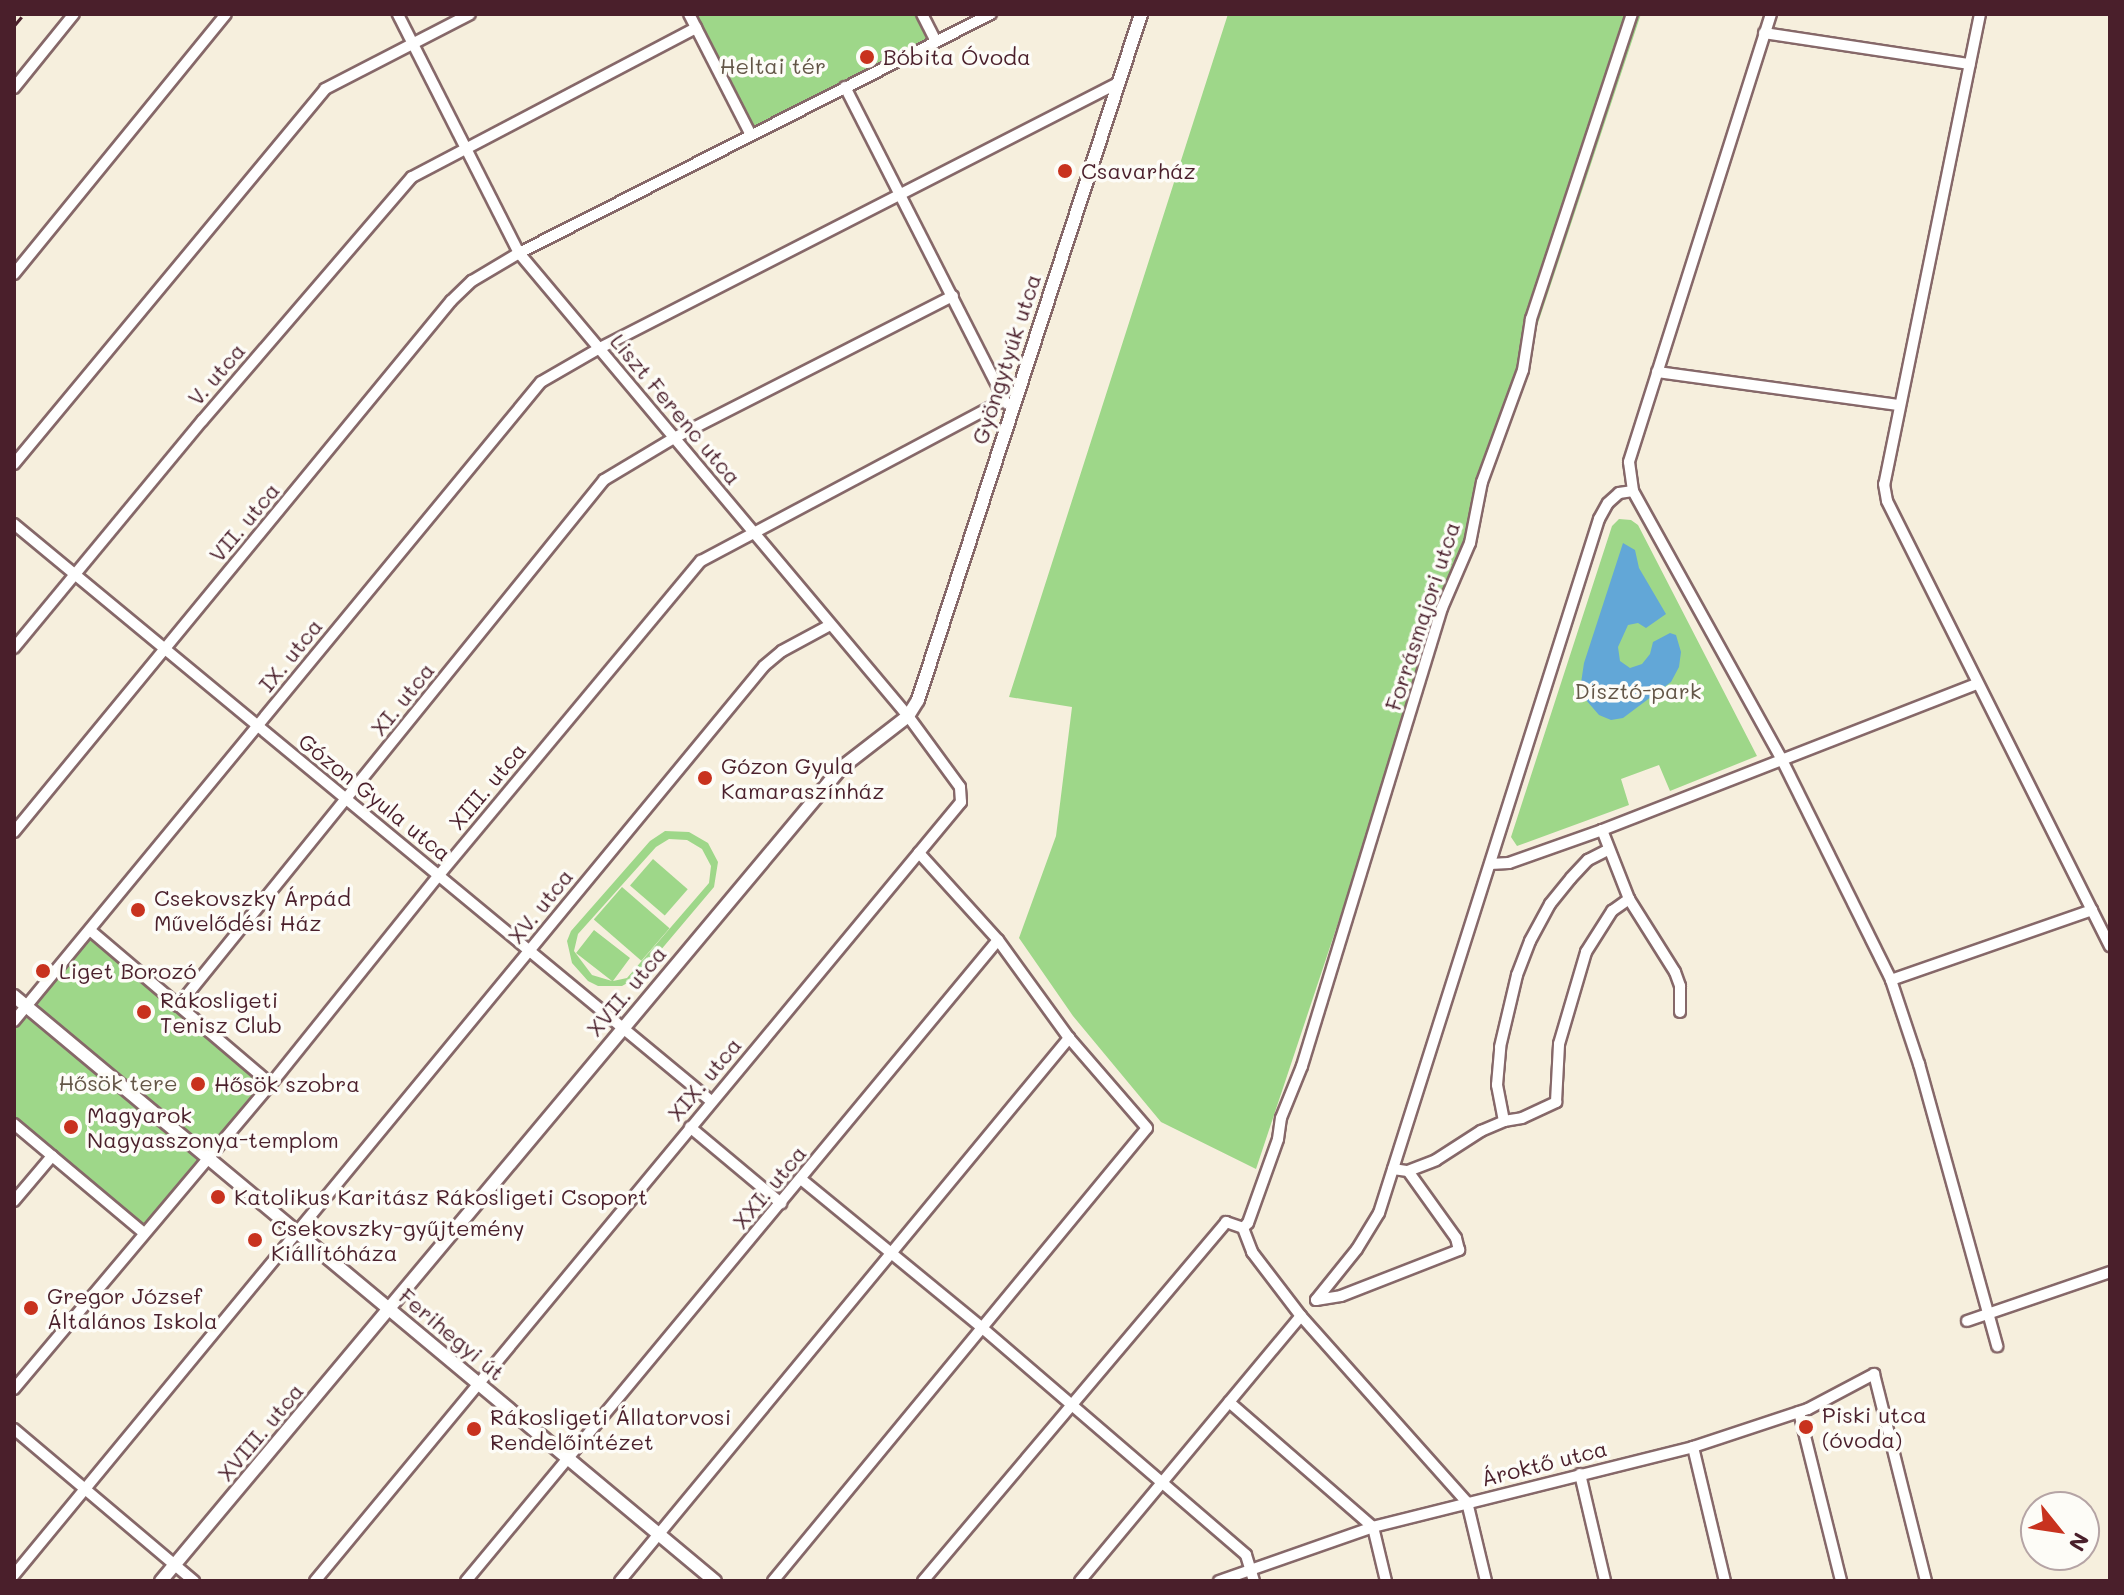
<!DOCTYPE html>
<html>
<head>
<meta charset="utf-8">
<style>
	body { margin:0 }
	#map { position:relative; width:2124px; height:1595px; overflow:hidden; background:#f6efdd; font-family:Mali,sans-serif }
	div>[style] { position:absolute }
	.green>* { inset:0; background:#9ed789; transform-origin:0 0 }
	.water>* { inset:0; background:#62a7d7 }
	.roads { filter:drop-shadow(2px 0 #866869) drop-shadow(-2px 0 #866869) drop-shadow(0 2px #866869) drop-shadow(0 -2px #866869) }
	.minor>* { height:10px; margin:-5px; padding:0 5px; transform-origin:5px; border-radius:5px; background:#fff }
	.tertiary>* { height:12px; margin:-6px; padding:0 6px; transform-origin:6px; border-radius:6px; background:#fff }
	.rail>* { height:3px; margin-top:-1.5px; transform-origin:0; background:repeating-linear-gradient(90deg,#4a1f2b 0 12px,transparent 0 18px) }
	.dots>* { width:22px; height:22px; translate:-50% -50%; box-sizing:border-box; border:4px solid #fdfcf7; border-radius:50% }
	span { translate:-50% -50%; white-space:nowrap; text-align:center; line-height:1.15; -webkit-text-stroke:7px #fdfcf7; paint-order:stroke }
	.poi-label { font-size:22px; color:#4a1f2b }
	.left { translate:0 -50%; text-align:left }
	.park-label { font-size:22px; color:#635647 }
	.street-label { font-size:22px; color:#4a1f2b }
	.frame { position:absolute; inset:0; border:16px solid #4a1f2b; pointer-events:none }
	.north { position:absolute; left:2020px; top:1491px; width:80px; height:80px; box-sizing:border-box; background:#fdfcf7; border:2px solid #b5a4a5; border-radius:50%; rotate:120deg; font-size:22px; font-weight:700; line-height:32px; text-align:center; color:#4a1f2b }
	.north::after { content:''; display:block; margin:auto; width:28px; height:36px; background:#c8321e; clip-path:polygon(50% 0,100% 100%,50% 72%,0 100%) }
</style>
</head>
<body>
<div id="map">
	<div class="green">
		<div style="clip-path:polygon(689px 14px,922px 14px,936px 41px,751px 135px)"></div>
		<div style="clip-path:polygon(1228px 14px,1641px 14px,1256px 1169px,1161px 1122px,1073px 1016px,1019px 938px,1056px 836px,1072px 707px,1009px 697px)"></div>
		<div style="clip-path:polygon(1619px 519px,1631px 520px,1638px 525px,1757px 756px,1670px 791px,1659px 765px,1621px 779px,1629px 805px,1517px 846px,1511px 837px,1612px 526px)"></div>
		<div style="clip-path:polygon(evenodd,665px 831px,689px 832px,708px 843px,718px 862px,714px 887px,638px 977px,622px 986px,598px 986px,588px 981px,572px 963px,567px 941px,571px 931px,650px 841px,665px 831px,669px 839px,687px 840px,702px 849px,711px 866px,709px 883px,627px 978px,613px 981px,630px 958px,594px 930px,576px 953px,612px 981px,592px 975px,574px 951px,578px 934px,656px 847px,669px 839px)"></div>
		<div style="left:653px;top:859px;width:46px;height:35px;rotate:41deg"></div>
		<div style="left:622px;top:887px;width:63px;height:43px;rotate:41deg"></div>
		<div style="clip-path:polygon(91px 931px,271px 1084px,144px 1233px,14px 1124px,14px 1021px)"></div>
	</div>
	<div class="water">
		<div style="clip-path:polygon(1623px 543px,1635px 550px,1639px 568px,1666px 614px,1646px 628px,1638px 623px,1628px 625px,1618px 647px,1620px 661px,1630px 668px,1642px 664px,1650px 654px,1653px 642px,1670px 633px,1676px 635px,1681px 652px,1679px 667px,1671px 682px,1623px 718px,1611px 720px,1599px 715px,1586px 700px,1581px 683px,1584px 663px)"></div>
	</div>
	<div class="roads">
		<div class="minor">
			<div style="left:689px;top:14px;width:136px;rotate:62.9deg"></div>
			<div style="left:922px;top:14px;width:30px;rotate:63deg"></div>
			<div style="left:1771px;top:14px;width:470px;rotate:107.6deg"></div>
			<div style="left:1629px;top:462px;width:29px;rotate:82deg"></div>
			<div style="left:1633px;top:491px;width:305px;rotate:61deg"></div>
			<div style="left:1781px;top:758px;width:248px;rotate:63.6deg"></div>
			<div style="left:1891px;top:980px;width:89px;rotate:71.6deg"></div>
			<div style="left:1919px;top:1064px;width:293px;rotate:74.5deg"></div>
			<div style="left:1980px;top:14px;width:480px;rotate:101.5deg"></div>
			<div style="left:1884px;top:484px;width:17px;rotate:80deg"></div>
			<div style="left:1887px;top:501px;width:498px;rotate:63.4deg"></div>
			<div style="left:1764px;top:33px;width:208px;rotate:8.6deg"></div>
			<div style="left:845px;top:87px;width:355px;rotate:63deg"></div>
			<div style="left:14px;top:88px;width:95px;rotate:-51deg"></div>
			<div style="left:14px;top:274px;width:335px;rotate:-50.8deg"></div>
			<div style="left:1657px;top:372px;width:244px;rotate:7.8deg"></div>
			<div style="left:14px;top:464px;width:487px;rotate:-50.3deg"></div>
			<div style="left:325px;top:89px;width:163px;rotate:-27.3deg"></div>
			<div style="left:14px;top:524px;width:905px;rotate:39.62deg"></div>
			<div style="left:14px;top:648px;width:295px;rotate:-50.4deg"></div>
			<div style="left:202px;top:421px;width:322px;rotate:-49.3deg"></div>
			<div style="left:412px;top:177px;width:321px;rotate:-27.7deg"></div>
			<div style="left:1602px;top:830px;width:74px;rotate:68.6deg"></div>
			<div style="left:1629px;top:899px;width:86px;rotate:57.8deg"></div>
			<div style="left:1675px;top:972px;width:15px;rotate:70deg"></div>
			<div style="left:1680px;top:986px;width:26px;rotate:90deg"></div>
			<div style="left:14px;top:832px;width:688px;rotate:-50.55deg"></div>
			<div style="left:451px;top:301px;width:29px;rotate:-44deg"></div>
			<div style="left:472px;top:281px;width:55px;rotate:-30.8deg"></div>
			<div style="left:519px;top:253px;width:529px;rotate:-26.86deg"></div>
			<div style="left:1490px;top:864px;width:19px;rotate:-3deg"></div>
			<div style="left:1509px;top:863px;width:99px;rotate:-19.5deg"></div>
			<div style="left:1602px;top:830px;width:401px;rotate:-21.3deg"></div>
			<div style="left:91px;top:931px;width:236px;rotate:40.4deg"></div>
			<div style="left:1891px;top:980px;width:213px;rotate:-19.2deg"></div>
			<div style="left:178px;top:1006px;width:677px;rotate:-51deg"></div>
			<div style="left:604px;top:480px;width:82px;rotate:-31deg"></div>
			<div style="left:674px;top:438px;width:313px;rotate:-27deg"></div>
			<div style="left:14px;top:1021px;width:828px;rotate:-50.49deg"></div>
			<div style="left:541px;top:382px;width:68px;rotate:-30deg"></div>
			<div style="left:600px;top:348px;width:584px;rotate:-27.09deg"></div>
			<div style="left:1504px;top:1121px;width:37px;rotate:-101deg"></div>
			<div style="left:1497px;top:1085px;width:38px;rotate:-85deg"></div>
			<div style="left:1500px;top:1047px;width:74px;rotate:-76.7deg"></div>
			<div style="left:1517px;top:975px;width:36px;rotate:-69deg"></div>
			<div style="left:1530px;top:941px;width:42px;rotate:-61.6deg"></div>
			<div style="left:1550px;top:904px;width:33px;rotate:-51deg"></div>
			<div style="left:1571px;top:878px;width:25px;rotate:-47deg"></div>
			<div style="left:1588px;top:860px;width:22px;rotate:-27deg"></div>
			<div style="left:14px;top:1124px;width:170px;rotate:40deg"></div>
			<div style="left:690px;top:1127px;width:119px;rotate:39.9deg"></div>
			<div style="left:1393px;top:1169px;width:15px;rotate:8deg"></div>
			<div style="left:1408px;top:1171px;width:30px;rotate:-21deg"></div>
			<div style="left:1436px;top:1160px;width:54px;rotate:-32.8deg"></div>
			<div style="left:1481px;top:1131px;width:25px;rotate:-23deg"></div>
			<div style="left:1504px;top:1121px;width:18px;rotate:-9deg"></div>
			<div style="left:1522px;top:1118px;width:38px;rotate:-25deg"></div>
			<div style="left:1556px;top:1102px;width:58px;rotate:-87deg"></div>
			<div style="left:1559px;top:1044px;width:96px;rotate:-73.6deg"></div>
			<div style="left:1586px;top:952px;width:49px;rotate:-57.6deg"></div>
			<div style="left:1612px;top:911px;width:21px;rotate:-35deg"></div>
			<div style="left:801px;top:1179px;width:232px;rotate:39.4deg"></div>
			<div style="left:980px;top:1326px;width:351px;rotate:40.7deg"></div>
			<div style="left:1246px;top:1555px;width:27px;rotate:73deg"></div>
			<div style="left:14px;top:1201px;width:59px;rotate:-49.8deg"></div>
			<div style="left:1243px;top:1228px;width:7px;rotate:-45deg"></div>
			<div style="left:1248px;top:1223px;width:89px;rotate:-70.3deg"></div>
			<div style="left:1278px;top:1139px;width:21px;rotate:-82deg"></div>
			<div style="left:1281px;top:1118px;width:56px;rotate:-68deg"></div>
			<div style="left:1302px;top:1066px;width:479px;rotate:-73deg"></div>
			<div style="left:1442px;top:608px;width:71px;rotate:-66.7deg"></div>
			<div style="left:1470px;top:543px;width:62px;rotate:-78.9deg"></div>
			<div style="left:1482px;top:482px;width:119px;rotate:-69.9deg"></div>
			<div style="left:1523px;top:370px;width:52px;rotate:-81.1deg"></div>
			<div style="left:1531px;top:319px;width:321px;rotate:-71.7deg"></div>
			<div style="left:1243px;top:1228px;width:26px;rotate:69deg"></div>
			<div style="left:1252px;top:1252px;width:81px;rotate:52.6deg"></div>
			<div style="left:1301px;top:1316px;width:249px;rotate:48.3deg"></div>
			<div style="left:1467px;top:1502px;width:81px;rotate:76.5deg"></div>
			<div style="left:1316px;top:1300px;width:65px;rotate:-51.2deg"></div>
			<div style="left:1357px;top:1249px;width:42px;rotate:-58.6deg"></div>
			<div style="left:1379px;top:1213px;width:728px;rotate:-72.41deg"></div>
			<div style="left:1599px;top:519px;width:18px;rotate:-61deg"></div>
			<div style="left:1608px;top:503px;width:15px;rotate:-42deg"></div>
			<div style="left:1619px;top:493px;width:14px;rotate:-8deg"></div>
			<div style="left:1316px;top:1300px;width:25px;rotate:-9deg"></div>
			<div style="left:1341px;top:1296px;width:127px;rotate:-21.3deg"></div>
			<div style="left:1459px;top:1250px;width:12px;rotate:-104deg"></div>
			<div style="left:1456px;top:1238px;width:82px;rotate:-125.6deg"></div>
			<div style="left:1967px;top:1321px;width:151px;rotate:-18.9deg"></div>
			<div style="left:14px;top:1389px;width:399px;rotate:-49.9deg"></div>
			<div style="left:271px;top:1084px;width:268px;rotate:-51.2deg"></div>
			<div style="left:439px;top:875px;width:409px;rotate:-50.2deg"></div>
			<div style="left:701px;top:561px;width:343px;rotate:-28deg"></div>
			<div style="left:1229px;top:1402px;width:191px;rotate:41deg"></div>
			<div style="left:1373px;top:1527px;width:56px;rotate:76.5deg"></div>
			<div style="left:1799px;top:1412px;width:174px;rotate:76deg"></div>
			<div style="left:14px;top:1429px;width:236px;rotate:40.2deg"></div>
			<div style="left:1693px;top:1447px;width:138px;rotate:76.6deg"></div>
			<div style="left:1580px;top:1474px;width:110px;rotate:76.8deg"></div>
			<div style="left:14px;top:1575px;width:1178px;rotate:-50.47deg"></div>
			<div style="left:764px;top:666px;width:23px;rotate:-40deg"></div>
			<div style="left:782px;top:651px;width:55px;rotate:-28.4deg"></div>
			<div style="left:315px;top:1581px;width:1012px;rotate:-50.33deg"></div>
			<div style="left:961px;top:802px;width:15px;rotate:-94deg"></div>
			<div style="left:960px;top:787px;width:88px;rotate:-126.2deg"></div>
			<div style="left:908px;top:716px;width:605px;rotate:-130.04deg"></div>
			<div style="left:519px;top:253px;width:268px;rotate:-116.9deg"></div>
			<div style="left:466px;top:1581px;width:833px;rotate:-50.31deg"></div>
			<div style="left:620px;top:1581px;width:705px;rotate:-50.41deg"></div>
			<div style="left:773px;top:1581px;width:587px;rotate:-50.46deg"></div>
			<div style="left:1147px;top:1128px;width:119px;rotate:-130.9deg"></div>
			<div style="left:1069px;top:1038px;width:121px;rotate:-125.9deg"></div>
			<div style="left:998px;top:940px;width:118px;rotate:-132.2deg"></div>
			<div style="left:923px;top:1581px;width:470px;rotate:-49.8deg"></div>
			<div style="left:1226px;top:1222px;width:18px;rotate:19deg"></div>
			<div style="left:1080px;top:1581px;width:345px;rotate:-50.2deg"></div>
			<div style="left:1219px;top:1581px;width:163px;rotate:-19.3deg"></div>
			<div style="left:1373px;top:1527px;width:330px;rotate:-14deg"></div>
			<div style="left:1693px;top:1447px;width:121px;rotate:-18.3deg"></div>
			<div style="left:1808px;top:1409px;width:75px;rotate:-27.9deg"></div>
			<div style="left:1874px;top:1374px;width:213px;rotate:75.9deg"></div>
		</div>
		<div class="tertiary">
			<div style="left:14px;top:996px;width:913px;rotate:39.85deg"></div>
			<div style="left:161px;top:1581px;width:1060px;rotate:-50.09deg"></div>
			<div style="left:841px;top:768px;width:85px;rotate:-37.8deg"></div>
			<div style="left:908px;top:716px;width:19px;rotate:-58deg"></div>
			<div style="left:918px;top:700px;width:721px;rotate:-71.99deg"></div>
		</div>
	</div>
	<div class="rail">
		<div style="left:14px;top:26px;width:16px;rotate:-50deg"></div>
	</div>
	<div class="dots">
		<div style="left:867px;top:57px;background:#c8321e"></div>
		<div style="left:1065px;top:171px;background:#c8321e"></div>
		<div style="left:705px;top:778px;background:#c8321e"></div>
		<div style="left:138px;top:910px;background:#c8321e"></div>
		<div style="left:43px;top:971px;background:#c8321e"></div>
		<div style="left:144px;top:1012px;background:#c8321e"></div>
		<div style="left:198px;top:1084px;background:#c8321e"></div>
		<div style="left:71px;top:1127px;background:#c8321e"></div>
		<div style="left:218px;top:1197px;background:#c8321e"></div>
		<div style="left:255px;top:1240px;background:#c8321e"></div>
		<div style="left:31px;top:1308px;background:#c8321e"></div>
		<div style="left:1806px;top:1427px;background:#c8321e"></div>
		<div style="left:474px;top:1429px;background:#c8321e"></div>
	</div>
	<div class="poi-label">
		<span class="left" style="left:883px;top:57px">Bóbita Óvoda</span>
		<span class="left" style="left:1081px;top:171px">Csavarház</span>
		<span class="left" style="left:721px;top:778px">Gózon Gyula<br>Kamaraszínház</span>
		<span class="left" style="left:154px;top:910px">Csekovszky Árpád<br>Művelődési Ház</span>
		<span class="left" style="left:59px;top:971px">Liget Borozó</span>
		<span class="left" style="left:160px;top:1012px">Rákosligeti<br>Tenisz Club</span>
		<span class="left" style="left:214px;top:1084px">Hősök szobra</span>
		<span class="left" style="left:87px;top:1127px">Magyarok<br>Nagyasszonya-templom</span>
		<span class="left" style="left:234px;top:1197px">Katolikus Karitász Rákosligeti Csoport</span>
		<span class="left" style="left:271px;top:1240px">Csekovszky-gyűjtemény<br>Kiállítóháza</span>
		<span class="left" style="left:47px;top:1308px">Gregor József<br>Általános Iskola</span>
		<span class="left" style="left:1822px;top:1427px">Piski utca<br>(óvoda)</span>
		<span class="left" style="left:490px;top:1429px">Rákosligeti Állatorvosi<br>Rendelőintézet</span>
	</div>
	<div class="park-label">
		<span style="left:773px;top:66px">Heltai tér</span>
		<span style="left:1638px;top:691px">Dísztó-park</span>
		<span style="left:118px;top:1083px">Hősök tere</span>
	</div>
	<div class="street-label">
		<span style="left:1006px;top:359px;rotate:-72deg">Gyöngytyúk utca</span>
		<span style="left:216px;top:374px;rotate:-49deg">V. utca</span>
		<span style="left:676px;top:409px;rotate:50deg">Liszt Ferenc utca</span>
		<span style="left:244px;top:522px;rotate:-50deg">VII. utca</span>
		<span style="left:1422px;top:616px;rotate:-72deg">Forrásmajori utca</span>
		<span style="left:290px;top:655px;rotate:-51deg">IX. utca</span>
		<span style="left:402px;top:699px;rotate:-51deg">XI. utca</span>
		<span style="left:487px;top:786px;rotate:-50deg">XIII. utca</span>
		<span style="left:375px;top:797px;rotate:39deg">Gózon Gyula utca</span>
		<span style="left:540px;top:906px;rotate:-51deg">XV. utca</span>
		<span style="left:626px;top:991px;rotate:-50deg">XVII. utca</span>
		<span style="left:704px;top:1079px;rotate:-50deg">XIX. utca</span>
		<span style="left:769px;top:1187px;rotate:-50deg">XXI. utca</span>
		<span style="left:452px;top:1334px;rotate:40deg">Ferihegyi út</span>
		<span style="left:260px;top:1432px;rotate:-50deg">XVIII. utca</span>
		<span style="left:1544px;top:1463px;rotate:-14deg">Ároktő utca</span>
	</div>
	<div class="frame"></div>
	<div class="north">N</div>
</div>
</body>
</html>
